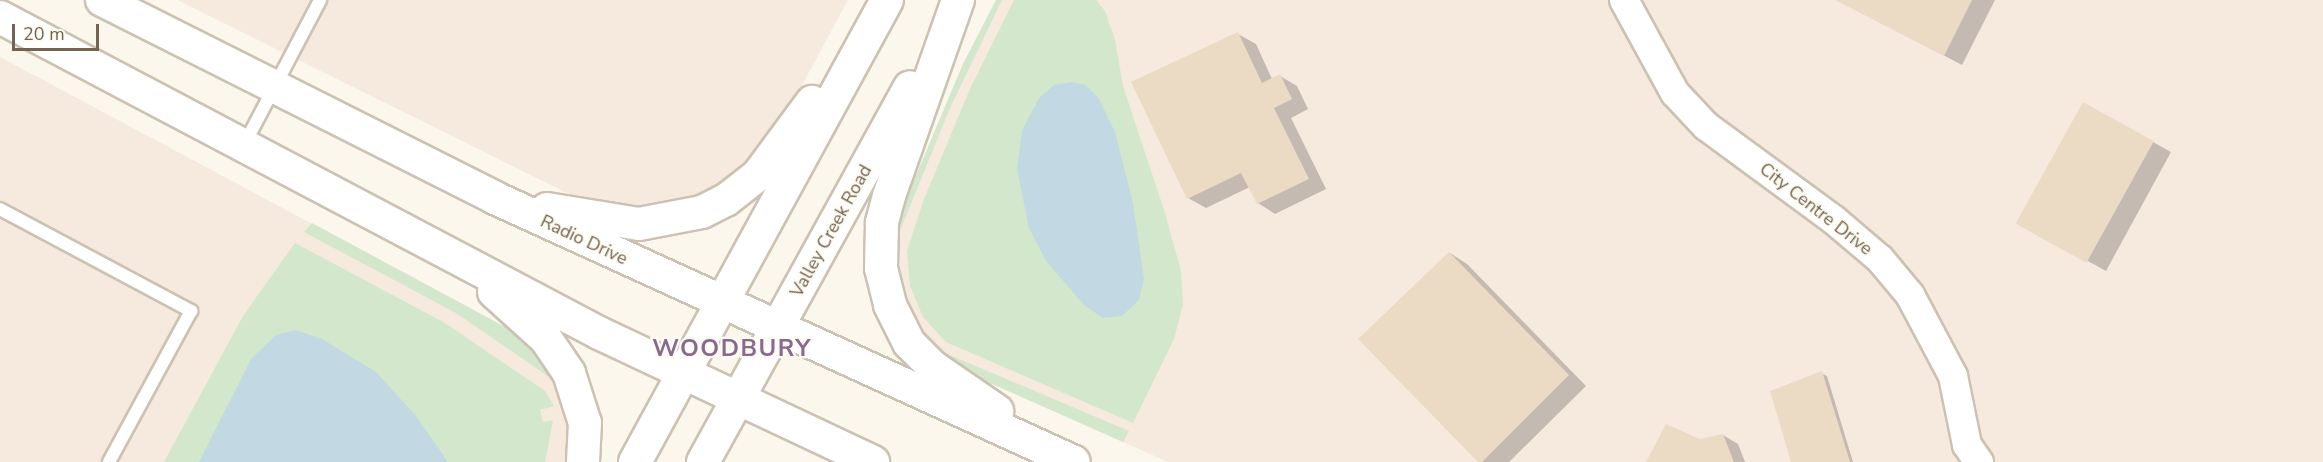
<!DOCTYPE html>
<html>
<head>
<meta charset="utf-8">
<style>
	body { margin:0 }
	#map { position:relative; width:2323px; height:462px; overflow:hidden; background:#fbf7ec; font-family:"Nunito Sans",sans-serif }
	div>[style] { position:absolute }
	.commercial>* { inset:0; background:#f6e9de }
	.green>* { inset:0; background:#d2e7cb }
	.water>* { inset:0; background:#c2d9e3 }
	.shadow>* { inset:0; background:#0003 }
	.building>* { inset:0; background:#ebdac4; transform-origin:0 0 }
	.roads { filter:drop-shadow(2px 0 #ccc2b2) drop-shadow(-2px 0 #ccc2b2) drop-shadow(0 2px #ccc2b2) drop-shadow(0 -2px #ccc2b2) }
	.service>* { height:12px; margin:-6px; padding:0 6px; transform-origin:6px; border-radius:6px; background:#fff }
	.tertiary>* { height:28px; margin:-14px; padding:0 14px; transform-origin:14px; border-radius:14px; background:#fff }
	.secondary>* { height:32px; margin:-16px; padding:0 16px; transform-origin:16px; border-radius:16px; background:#fff }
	span { translate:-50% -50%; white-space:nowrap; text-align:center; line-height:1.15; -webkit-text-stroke:4.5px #fdfbf2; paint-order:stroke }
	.street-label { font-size:18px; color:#746351 }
	.district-label { font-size:24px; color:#88698f; font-weight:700; letter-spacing:1.5px }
	.scale { position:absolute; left:12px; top:24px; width:87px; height:27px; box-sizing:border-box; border:3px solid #746351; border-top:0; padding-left:8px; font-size:18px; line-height:21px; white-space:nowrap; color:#746351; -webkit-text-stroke:4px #fdfbf2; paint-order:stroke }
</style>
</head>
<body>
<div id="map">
	<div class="commercial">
		<div style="clip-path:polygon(177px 0,848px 0,781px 124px,743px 171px,703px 196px,650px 210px,594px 203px,565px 192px)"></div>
		<div style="clip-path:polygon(996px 0,2323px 0,2323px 462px,1168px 462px,979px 378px,925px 340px,900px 295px,894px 250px,904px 204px,963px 64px)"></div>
		<div style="clip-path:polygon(0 57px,509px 329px,553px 374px,568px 412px,570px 462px,0 462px)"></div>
	</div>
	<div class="green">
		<div style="clip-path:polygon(996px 0,1002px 0,950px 108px,897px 238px,904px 204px,963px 64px)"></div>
		<div style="clip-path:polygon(1014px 0,1096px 0,1105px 11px,1115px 40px,1123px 86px,1165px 213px,1181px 271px,1183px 304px,1174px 339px,1133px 423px,946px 342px,923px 317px,910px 286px,907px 251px,924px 199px,970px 89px)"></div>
		<div style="clip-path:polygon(312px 223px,509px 329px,537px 352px,558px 383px,456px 313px,304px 232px)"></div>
		<div style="clip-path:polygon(295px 243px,445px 323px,545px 391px,554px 406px,540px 410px,543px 422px,553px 420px,545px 462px,164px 462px,243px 316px)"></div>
		<div style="clip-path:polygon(935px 348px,952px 356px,1129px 431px,1123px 442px,963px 371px)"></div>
	</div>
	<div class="water">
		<div style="clip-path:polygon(1072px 82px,1085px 85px,1098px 97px,1115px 132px,1133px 203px,1144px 279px,1139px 300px,1122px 316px,1103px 318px,1084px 305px,1046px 261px,1029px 228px,1017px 169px,1022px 131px,1039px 98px,1054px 85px)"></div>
		<div style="clip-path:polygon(295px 330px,322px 339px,376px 372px,416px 416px,448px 462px,199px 462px,251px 359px,276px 335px)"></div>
	</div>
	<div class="shadow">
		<div style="clip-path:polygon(1838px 0,1995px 0,1962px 65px)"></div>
		<div style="clip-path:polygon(1238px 34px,1256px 44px,1272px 79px,1280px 76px,1297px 86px,1308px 109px,1291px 118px,1326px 189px,1275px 214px,1258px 203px,1250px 187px,1206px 208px,1188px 198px)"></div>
		<div style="clip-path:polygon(2153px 142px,2171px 152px,2106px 271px,2037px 233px)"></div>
		<div style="clip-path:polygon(1450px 253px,1467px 264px,1586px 386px,1509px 462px,1480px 462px)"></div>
		<div style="clip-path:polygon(1821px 373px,1827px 376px,1853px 462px,1792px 462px)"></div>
		<div style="clip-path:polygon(1723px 435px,1738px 444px,1745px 462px,1648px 462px,1699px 440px)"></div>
	</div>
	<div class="building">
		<div style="clip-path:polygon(1835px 0,1972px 0,1944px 56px)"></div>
		<div style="clip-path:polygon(1238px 32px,1262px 83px,1280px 74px,1292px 99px,1274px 108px,1309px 179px,1257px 204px,1241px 173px,1187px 199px,1131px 82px)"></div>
		<div style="left:2083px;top:102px;width:81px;height:139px;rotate:29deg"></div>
		<div style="clip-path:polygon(1449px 252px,1569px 375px,1482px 462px,1478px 462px,1358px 339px)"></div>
		<div style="clip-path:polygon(1822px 371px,1850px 462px,1791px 462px,1770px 391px)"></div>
		<div style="clip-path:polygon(1666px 424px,1700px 439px,1723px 434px,1734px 462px,1646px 462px)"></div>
	</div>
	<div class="roads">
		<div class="service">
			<div style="left:244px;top:145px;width:164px;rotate:-62.3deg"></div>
			<div style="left:0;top:209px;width:217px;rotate:28.1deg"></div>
			<div style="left:191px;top:311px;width:172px;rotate:118.5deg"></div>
		</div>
		<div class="tertiary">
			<div style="left:1624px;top:0;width:106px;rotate:61.3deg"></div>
			<div style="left:1675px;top:93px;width:45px;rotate:46.8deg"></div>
			<div style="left:1706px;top:126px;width:159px;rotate:36.3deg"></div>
			<div style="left:1834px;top:220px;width:60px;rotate:40.3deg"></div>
			<div style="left:1880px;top:259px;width:47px;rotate:50.2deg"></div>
			<div style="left:1910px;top:295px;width:92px;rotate:62deg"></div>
			<div style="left:1953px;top:376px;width:70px;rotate:78.5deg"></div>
			<div style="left:1967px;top:445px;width:21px;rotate:55deg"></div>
		</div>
		<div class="secondary">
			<div style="left:102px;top:0;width:440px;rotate:26.7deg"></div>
			<div style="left:495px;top:198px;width:636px;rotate:24.51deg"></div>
			<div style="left:958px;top:0;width:208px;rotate:109.4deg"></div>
			<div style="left:889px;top:196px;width:28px;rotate:105deg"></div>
			<div style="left:882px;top:223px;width:45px;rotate:91.3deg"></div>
			<div style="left:881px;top:268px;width:38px;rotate:76deg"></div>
			<div style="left:890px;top:305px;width:42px;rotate:63.4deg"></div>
			<div style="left:909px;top:343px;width:34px;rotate:45deg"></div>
			<div style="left:933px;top:367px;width:78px;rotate:34.5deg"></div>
			<div style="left:0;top:17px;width:677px;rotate:27.81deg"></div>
			<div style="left:599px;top:333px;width:303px;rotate:25.2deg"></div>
			<div style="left:547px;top:209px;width:93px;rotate:9.3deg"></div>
			<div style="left:639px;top:224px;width:64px;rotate:-10.8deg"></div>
			<div style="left:702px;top:212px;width:27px;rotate:-27deg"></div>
			<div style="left:726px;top:200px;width:41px;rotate:-38deg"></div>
			<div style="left:758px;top:175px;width:91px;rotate:-53.5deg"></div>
			<div style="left:494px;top:292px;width:70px;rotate:42.1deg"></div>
			<div style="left:546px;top:339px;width:41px;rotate:55.9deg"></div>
			<div style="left:569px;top:373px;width:52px;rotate:72.3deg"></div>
			<div style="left:585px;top:423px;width:39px;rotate:93deg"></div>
			<div style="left:635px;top:462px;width:526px;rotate:-61.39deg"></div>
			<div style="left:703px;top:462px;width:428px;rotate:-61.1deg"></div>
		</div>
	</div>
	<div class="street-label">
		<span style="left:1816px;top:209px;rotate:38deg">City Centre Drive</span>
		<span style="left:831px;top:231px;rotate:-61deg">Valley Creek Road</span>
		<span style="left:584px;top:240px;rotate:25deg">Radio Drive</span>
	</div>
	<div class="district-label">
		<span style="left:732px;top:349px">WOODBURY</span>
	</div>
	<div class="scale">20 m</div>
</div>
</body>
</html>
